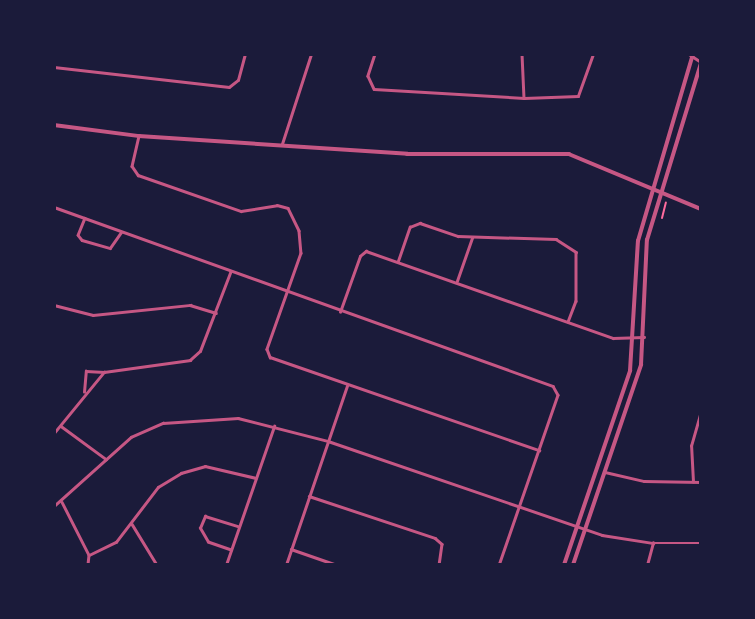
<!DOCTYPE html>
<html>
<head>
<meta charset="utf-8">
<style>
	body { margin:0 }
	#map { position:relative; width:755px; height:619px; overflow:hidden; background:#1b1b3a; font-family:"Archivo Narrow",sans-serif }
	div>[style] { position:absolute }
	.path>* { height:2px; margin:-1px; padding:0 1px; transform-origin:1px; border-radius:1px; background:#ff6b9d }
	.minor>* { height:2.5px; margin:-1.25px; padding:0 1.25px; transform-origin:1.25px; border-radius:1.25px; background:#c65784 }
	.tertiary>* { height:3.5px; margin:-1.75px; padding:0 1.75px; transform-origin:1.75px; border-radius:1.75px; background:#c65784 }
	span { translate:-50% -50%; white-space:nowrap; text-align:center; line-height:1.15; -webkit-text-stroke:5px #1b1b3a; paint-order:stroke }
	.frame { position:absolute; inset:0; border:56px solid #1b1b3a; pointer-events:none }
</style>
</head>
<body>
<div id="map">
	<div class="path">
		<div style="left:662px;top:218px;width:16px;rotate:-76deg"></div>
	</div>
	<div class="minor">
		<div style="left:375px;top:54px;width:23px;rotate:108deg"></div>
		<div style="left:368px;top:76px;width:14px;rotate:65deg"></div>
		<div style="left:374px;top:89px;width:150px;rotate:3.4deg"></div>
		<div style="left:524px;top:98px;width:54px;rotate:-2.1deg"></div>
		<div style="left:578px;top:96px;width:45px;rotate:-70.3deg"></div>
		<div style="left:522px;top:54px;width:44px;rotate:87.4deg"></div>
		<div style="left:689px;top:54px;width:14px;rotate:34deg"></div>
		<div style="left:54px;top:67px;width:176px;rotate:6.5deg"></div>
		<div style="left:229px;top:87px;width:11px;rotate:-38deg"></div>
		<div style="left:238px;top:80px;width:27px;rotate:-75deg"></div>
		<div style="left:139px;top:136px;width:31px;rotate:103deg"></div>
		<div style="left:132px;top:166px;width:11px;rotate:56deg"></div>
		<div style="left:138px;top:175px;width:109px;rotate:19.3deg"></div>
		<div style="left:241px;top:211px;width:36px;rotate:-9deg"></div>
		<div style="left:277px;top:205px;width:11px;rotate:15deg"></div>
		<div style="left:288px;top:208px;width:25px;rotate:64deg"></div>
		<div style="left:299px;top:231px;width:22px;rotate:85deg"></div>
		<div style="left:301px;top:253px;width:102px;rotate:109.5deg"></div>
		<div style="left:267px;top:349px;width:9px;rotate:69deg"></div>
		<div style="left:270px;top:357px;width:285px;rotate:19.1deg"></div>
		<div style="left:282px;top:144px;width:95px;rotate:-72.1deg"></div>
		<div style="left:54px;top:207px;width:530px;rotate:19.73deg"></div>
		<div style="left:553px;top:386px;width:10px;rotate:61deg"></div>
		<div style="left:558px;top:395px;width:180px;rotate:109.1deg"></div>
		<div style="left:85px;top:218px;width:18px;rotate:112deg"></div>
		<div style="left:78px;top:235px;width:6px;rotate:51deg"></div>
		<div style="left:82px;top:240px;width:29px;rotate:16deg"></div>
		<div style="left:110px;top:248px;width:19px;rotate:-55deg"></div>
		<div style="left:398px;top:261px;width:36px;rotate:-71deg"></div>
		<div style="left:410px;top:227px;width:11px;rotate:-22deg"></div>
		<div style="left:420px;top:223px;width:40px;rotate:18.9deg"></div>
		<div style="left:458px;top:236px;width:98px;rotate:1.8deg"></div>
		<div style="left:556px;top:239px;width:24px;rotate:33deg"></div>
		<div style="left:576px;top:252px;width:49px;rotate:90deg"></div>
		<div style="left:576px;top:301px;width:22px;rotate:111deg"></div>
		<div style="left:457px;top:281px;width:46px;rotate:-70.8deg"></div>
		<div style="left:54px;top:305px;width:40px;rotate:14.4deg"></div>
		<div style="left:93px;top:315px;width:98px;rotate:-5.9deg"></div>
		<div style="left:190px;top:305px;width:27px;rotate:17deg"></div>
		<div style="left:340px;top:312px;width:59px;rotate:-70.3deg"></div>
		<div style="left:360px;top:256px;width:8px;rotate:-40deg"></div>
		<div style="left:366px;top:251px;width:262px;rotate:19.4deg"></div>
		<div style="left:613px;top:338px;width:31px;rotate:-2deg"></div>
		<div style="left:84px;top:392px;width:21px;rotate:-85deg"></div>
		<div style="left:86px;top:371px;width:18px;rotate:3deg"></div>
		<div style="left:61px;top:426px;width:56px;rotate:36.3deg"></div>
		<div style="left:54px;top:433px;width:79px;rotate:-50.7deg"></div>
		<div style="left:104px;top:372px;width:87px;rotate:-7.9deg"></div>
		<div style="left:190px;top:360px;width:13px;rotate:-42deg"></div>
		<div style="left:200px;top:351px;width:84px;rotate:-69deg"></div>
		<div style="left:605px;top:472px;width:40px;rotate:13deg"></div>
		<div style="left:644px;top:481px;width:57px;rotate:1deg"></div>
		<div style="left:693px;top:482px;width:36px;rotate:-93deg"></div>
		<div style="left:691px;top:446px;width:35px;rotate:-74deg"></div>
		<div style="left:309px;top:496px;width:133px;rotate:18.4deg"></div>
		<div style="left:435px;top:538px;width:9px;rotate:41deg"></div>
		<div style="left:442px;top:544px;width:21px;rotate:98deg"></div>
		<div style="left:62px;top:502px;width:59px;rotate:63deg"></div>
		<div style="left:89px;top:555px;width:10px;rotate:96deg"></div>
		<div style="left:54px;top:506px;width:103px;rotate:-41.9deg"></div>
		<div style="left:131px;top:437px;width:35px;rotate:-24deg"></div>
		<div style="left:163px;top:423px;width:75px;rotate:-3.8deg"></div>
		<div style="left:238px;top:418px;width:93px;rotate:14.3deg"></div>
		<div style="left:328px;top:441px;width:290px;rotate:18.9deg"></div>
		<div style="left:602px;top:535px;width:52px;rotate:8.9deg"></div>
		<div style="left:653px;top:543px;width:48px"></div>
		<div style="left:132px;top:524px;width:48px;rotate:58.6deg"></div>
		<div style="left:291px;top:549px;width:49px;rotate:19.2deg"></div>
		<div style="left:231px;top:550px;width:24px;rotate:-161deg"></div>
		<div style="left:208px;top:542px;width:16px;rotate:-120deg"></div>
		<div style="left:200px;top:528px;width:13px;rotate:-67deg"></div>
		<div style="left:205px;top:516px;width:34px;rotate:17deg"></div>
		<div style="left:89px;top:555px;width:30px;rotate:-26deg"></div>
		<div style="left:116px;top:542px;width:69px;rotate:-52.6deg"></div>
		<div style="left:158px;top:487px;width:27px;rotate:-31deg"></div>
		<div style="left:181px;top:473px;width:25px;rotate:-16deg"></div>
		<div style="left:205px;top:466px;width:52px;rotate:13.2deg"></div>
		<div style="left:226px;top:565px;width:147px;rotate:-70.9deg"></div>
		<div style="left:286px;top:565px;width:189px;rotate:-71.2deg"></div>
		<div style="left:647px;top:565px;width:23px;rotate:-75deg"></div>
	</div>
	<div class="tertiary">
		<div style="left:54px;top:125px;width:86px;rotate:7.4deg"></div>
		<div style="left:139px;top:136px;width:269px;rotate:3.8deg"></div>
		<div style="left:407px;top:154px;width:162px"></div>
		<div style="left:569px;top:154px;width:143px;rotate:22.6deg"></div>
		<div style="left:564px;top:565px;width:205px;rotate:-71.2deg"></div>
		<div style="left:630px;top:371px;width:130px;rotate:-86.5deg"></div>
		<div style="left:638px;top:241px;width:195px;rotate:-73.6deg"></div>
		<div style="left:573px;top:565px;width:211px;rotate:-71.2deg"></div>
		<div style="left:641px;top:365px;width:125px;rotate:-87.3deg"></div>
		<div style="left:647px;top:240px;width:185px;rotate:-73deg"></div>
	</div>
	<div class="frame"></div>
</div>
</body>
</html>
